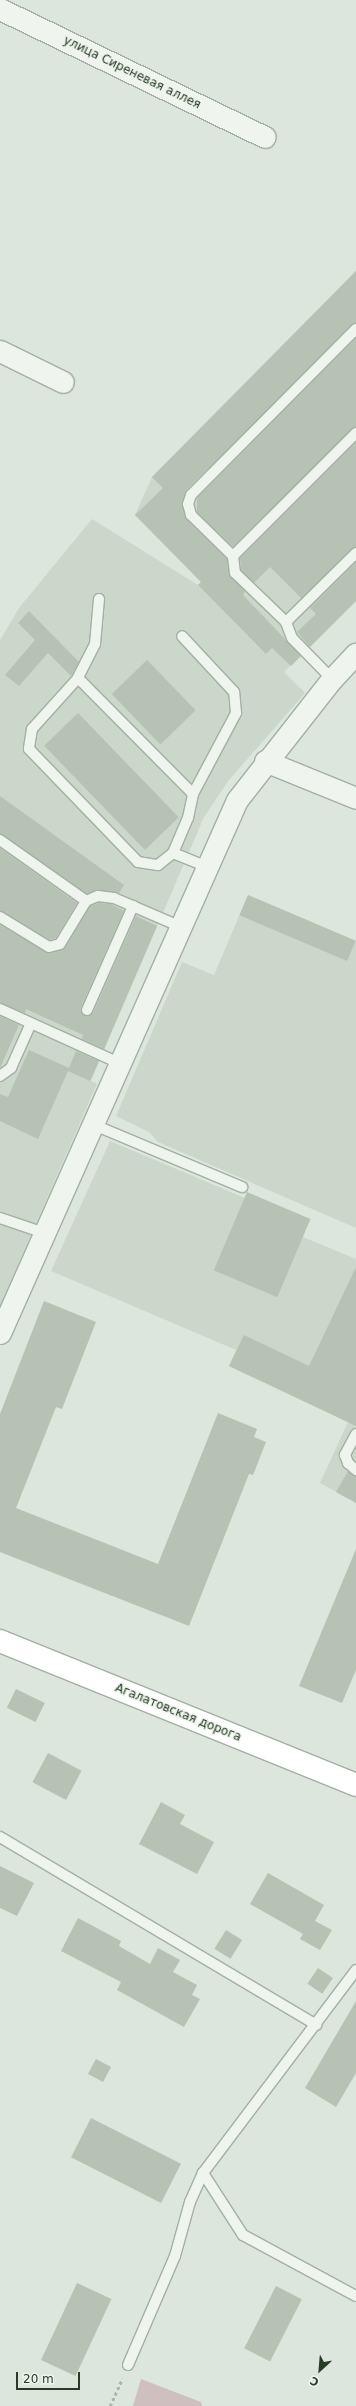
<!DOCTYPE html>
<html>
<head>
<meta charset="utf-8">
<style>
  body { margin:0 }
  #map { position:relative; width:356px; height:2406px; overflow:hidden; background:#dde6dd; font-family:"DejaVu Sans",sans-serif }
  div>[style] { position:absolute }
  .built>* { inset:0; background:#ccd7cb }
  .green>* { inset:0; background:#cfbfbe }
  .building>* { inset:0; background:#b5c2b4; transform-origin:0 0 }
  .path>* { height:2.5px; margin-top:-1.25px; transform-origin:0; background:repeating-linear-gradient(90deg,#abb5ab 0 3px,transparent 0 6px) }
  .roads { filter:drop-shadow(1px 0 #a3afa3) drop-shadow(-1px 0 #a3afa3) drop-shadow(0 1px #a3afa3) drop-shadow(0 -1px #a3afa3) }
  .service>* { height:10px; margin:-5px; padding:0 5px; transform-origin:5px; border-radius:5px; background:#eff4ef }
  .minor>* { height:21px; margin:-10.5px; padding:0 10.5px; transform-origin:10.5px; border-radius:10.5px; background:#eff4ef }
  .secondary>* { height:22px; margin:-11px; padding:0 11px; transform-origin:11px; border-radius:11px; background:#fff }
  span { translate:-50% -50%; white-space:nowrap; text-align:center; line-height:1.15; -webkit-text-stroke:3px #edf4ec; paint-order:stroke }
  .street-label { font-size:12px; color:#283b27 }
  .north { position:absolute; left:300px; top:2350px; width:40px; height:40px; -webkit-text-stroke:3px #edf4ec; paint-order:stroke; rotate:206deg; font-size:11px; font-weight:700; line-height:16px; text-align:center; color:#283b27 }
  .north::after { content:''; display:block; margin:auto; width:14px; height:18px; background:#283b27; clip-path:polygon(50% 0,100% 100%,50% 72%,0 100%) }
  .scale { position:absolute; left:16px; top:2372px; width:64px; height:18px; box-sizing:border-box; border:2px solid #283b27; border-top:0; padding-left:5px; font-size:12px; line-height:14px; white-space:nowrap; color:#283b27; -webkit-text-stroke:3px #edf4ec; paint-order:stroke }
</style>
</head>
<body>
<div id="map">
  <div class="built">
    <i style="clip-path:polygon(356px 271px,356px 601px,284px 672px,305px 693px,229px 780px,204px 817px,91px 1081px,97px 1084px,0 1306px,0 640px,19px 608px,92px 519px,198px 585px,201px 582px,135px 515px,152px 477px)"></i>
    <i style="clip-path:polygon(248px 895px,356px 941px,356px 1228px,158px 1142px,149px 1132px,116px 1116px,182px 962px,214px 975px)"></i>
    <i style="clip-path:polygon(110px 1141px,245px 1198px,303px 1237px,356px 1259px,356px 1503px,320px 1483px,348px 1422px,229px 1366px,236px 1350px,51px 1271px)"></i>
  </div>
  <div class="green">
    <i style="clip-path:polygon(141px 2379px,201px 2402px,202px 2406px,133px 2406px)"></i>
  </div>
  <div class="building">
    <i style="clip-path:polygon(356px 271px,356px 323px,186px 490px,182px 502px,186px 519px,227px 559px,229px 574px,245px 592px,243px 595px,301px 656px,291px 666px,272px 648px,266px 654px,198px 585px,201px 582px,135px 515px,163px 488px,152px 477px)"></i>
    <i style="clip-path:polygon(356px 338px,356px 427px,233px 547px,197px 512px,197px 498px)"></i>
    <i style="clip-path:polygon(356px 442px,356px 547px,301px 598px,270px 567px,254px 583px,241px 570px,240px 558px)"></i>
    <i style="clip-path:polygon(356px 562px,356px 601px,310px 647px,297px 632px,316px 614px,310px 608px)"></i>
    <i style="clip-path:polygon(29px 611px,79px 662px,71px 676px,48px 653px,19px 686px,5px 675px,35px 640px,18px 623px)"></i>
    <i style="left:147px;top:660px;width:70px;height:49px;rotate:46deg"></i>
    <i style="left:78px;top:713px;width:145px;height:47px;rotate:46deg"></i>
    <i style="clip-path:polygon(0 796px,124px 885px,119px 893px,98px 890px,87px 894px,0 834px)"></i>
    <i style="clip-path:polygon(0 848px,77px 903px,56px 938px,50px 940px,0 911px)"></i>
    <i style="left:248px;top:895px;width:117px;height:22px;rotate:23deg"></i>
    <i style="clip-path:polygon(99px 903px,111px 904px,124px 911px,81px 1007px,85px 1016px,93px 1013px,136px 916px,157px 926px,104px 1049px,82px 1039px,83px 1035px,26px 1009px,25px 1013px,0 1003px,0 925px,51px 953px,65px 948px,90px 906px)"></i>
    <i style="clip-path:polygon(0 1016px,19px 1025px,0 1068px)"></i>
    <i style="clip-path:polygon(29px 1050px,69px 1068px,76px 1051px,99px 1061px,90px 1081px,68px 1071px,38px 1139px,0 1121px,0 1094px,8px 1097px)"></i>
    <i style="left:247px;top:1192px;width:69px;height:85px;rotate:23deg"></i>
    <i style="clip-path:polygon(356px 1267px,356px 1426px,229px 1366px,244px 1335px,309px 1366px)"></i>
    <i style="clip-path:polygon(44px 1301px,96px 1322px,62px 1409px,56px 1407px,16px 1508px,158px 1564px,218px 1413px,257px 1429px,254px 1437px,266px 1442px,253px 1475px,249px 1474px,189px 1626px,0 1552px,0 1414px)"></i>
    <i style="clip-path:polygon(348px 1471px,356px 1476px,356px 1503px,336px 1492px)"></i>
    <i style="clip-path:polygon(356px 1549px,356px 1670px,342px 1703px,299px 1686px)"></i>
    <i style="left:16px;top:1689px;width:32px;height:21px;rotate:26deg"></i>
    <i style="left:48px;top:1753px;width:38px;height:33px;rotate:28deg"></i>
    <i style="clip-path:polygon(161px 1802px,185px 1815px,180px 1824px,214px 1842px,197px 1874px,139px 1844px)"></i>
    <i style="clip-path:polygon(0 1866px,34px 1883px,17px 1916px,0 1908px)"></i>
    <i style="clip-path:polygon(268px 1873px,324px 1905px,315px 1921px,332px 1930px,320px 1950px,300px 1939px,303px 1934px,250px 1904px)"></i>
    <i style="clip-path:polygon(78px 1918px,121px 1941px,119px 1946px,150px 1964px,158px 1948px,180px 1960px,173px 1972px,197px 1985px,192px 1995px,200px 1999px,184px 2027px,117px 1990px,121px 1982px,61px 1951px)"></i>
    <i style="left:226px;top:1930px;width:19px;height:22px;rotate:32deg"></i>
    <i style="left:318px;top:1968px;width:18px;height:19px;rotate:34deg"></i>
    <i style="clip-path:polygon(356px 2001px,356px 2073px,336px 2107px,305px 2088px)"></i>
    <i style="left:96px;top:2059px;width:17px;height:17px;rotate:28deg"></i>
    <i style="left:91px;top:2118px;width:101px;height:44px;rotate:27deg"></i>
    <i style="left:77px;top:2283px;width:38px;height:85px;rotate:25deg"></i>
    <i style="left:276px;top:2286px;width:29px;height:70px;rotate:27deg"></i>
  </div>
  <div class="path">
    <i style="left:110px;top:2406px;width:30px;rotate:-66deg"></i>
  </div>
  <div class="roads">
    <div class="service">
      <i style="left:233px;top:556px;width:174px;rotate:-45deg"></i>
      <i style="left:99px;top:599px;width:45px;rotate:95.1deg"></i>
      <i style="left:95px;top:644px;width:38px;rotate:117deg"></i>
      <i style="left:78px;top:678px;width:69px;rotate:132deg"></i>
      <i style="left:32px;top:729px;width:20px;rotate:99deg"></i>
      <i style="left:29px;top:749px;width:157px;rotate:46deg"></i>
      <i style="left:138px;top:862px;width:20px;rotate:9deg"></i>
      <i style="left:158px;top:865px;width:19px;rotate:-39deg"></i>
      <i style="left:173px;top:853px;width:38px;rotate:-67deg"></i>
      <i style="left:188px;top:818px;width:25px;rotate:-78deg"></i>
      <i style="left:193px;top:794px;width:92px;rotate:-62deg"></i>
      <i style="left:236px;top:713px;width:21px;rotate:-95deg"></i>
      <i style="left:234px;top:692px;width:76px;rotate:-132.9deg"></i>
      <i style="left:286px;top:622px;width:98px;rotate:-44.6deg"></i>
      <i style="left:78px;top:678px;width:163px;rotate:45.2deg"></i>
      <i style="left:332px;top:679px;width:57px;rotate:-134.3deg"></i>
      <i style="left:292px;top:638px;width:17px;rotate:-111deg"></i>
      <i style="left:286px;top:622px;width:71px;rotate:-136.1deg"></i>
      <i style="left:235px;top:573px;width:17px;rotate:-97deg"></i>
      <i style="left:233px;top:556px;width:59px;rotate:-135.7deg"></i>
      <i style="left:191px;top:515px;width:11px;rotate:-105deg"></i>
      <i style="left:188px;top:504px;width:9px;rotate:-72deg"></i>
      <i style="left:191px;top:495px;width:234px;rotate:-45.2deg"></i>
      <i style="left:0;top:840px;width:105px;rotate:35.3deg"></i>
      <i style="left:173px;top:853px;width:35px;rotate:22deg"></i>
      <i style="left:0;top:917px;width:57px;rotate:31.5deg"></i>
      <i style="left:49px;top:947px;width:11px;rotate:-15deg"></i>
      <i style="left:60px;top:944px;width:50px;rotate:-58.8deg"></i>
      <i style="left:86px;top:901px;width:13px;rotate:-23deg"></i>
      <i style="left:98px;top:896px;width:16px;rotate:7deg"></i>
      <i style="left:114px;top:898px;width:71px;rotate:23.3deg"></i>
      <i style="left:0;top:1009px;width:131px;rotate:24.4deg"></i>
      <i style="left:87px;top:1010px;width:114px;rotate:-66.1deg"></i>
      <i style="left:0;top:1076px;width:14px;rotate:-36deg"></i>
      <i style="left:11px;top:1068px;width:49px;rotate:-66deg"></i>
      <i style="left:92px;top:1124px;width:163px;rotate:22.8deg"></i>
      <i style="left:0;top:1218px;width:46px;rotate:18.8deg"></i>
      <i style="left:356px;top:1434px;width:24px;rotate:118deg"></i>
      <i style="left:345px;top:1455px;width:9px;rotate:69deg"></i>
      <i style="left:348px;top:1463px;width:11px;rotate:41deg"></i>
      <i style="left:0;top:1837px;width:368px;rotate:30.7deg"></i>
      <i style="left:203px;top:2173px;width:74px;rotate:57.2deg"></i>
      <i style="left:243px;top:2235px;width:128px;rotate:28.4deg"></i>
      <i style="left:128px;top:2365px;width:119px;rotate:-66.7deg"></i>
      <i style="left:175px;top:2256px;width:56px;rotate:-74.5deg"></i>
      <i style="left:190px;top:2202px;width:32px;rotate:-66deg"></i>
      <i style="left:203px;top:2173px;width:254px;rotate:-53deg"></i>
    </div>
    <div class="minor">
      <i style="left:0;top:9px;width:294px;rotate:25.8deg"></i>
      <i style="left:0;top:351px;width:70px;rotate:26.2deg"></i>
      <i style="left:265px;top:761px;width:98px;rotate:22.1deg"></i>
      <i style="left:0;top:1333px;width:583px;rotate:-66.03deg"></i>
      <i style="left:237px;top:800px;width:154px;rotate:-51.9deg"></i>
      <i style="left:332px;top:679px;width:35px;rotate:-47deg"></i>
    </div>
    <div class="secondary">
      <i style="left:0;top:1641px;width:384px;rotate:22deg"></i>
    </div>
  </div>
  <div class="street-label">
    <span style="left:132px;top:73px;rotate:26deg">улица Сиреневая аллея</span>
    <span style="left:178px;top:1713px;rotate:22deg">Агалатовская дорога</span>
  </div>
  <div class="north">С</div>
  <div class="scale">20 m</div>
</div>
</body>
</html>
